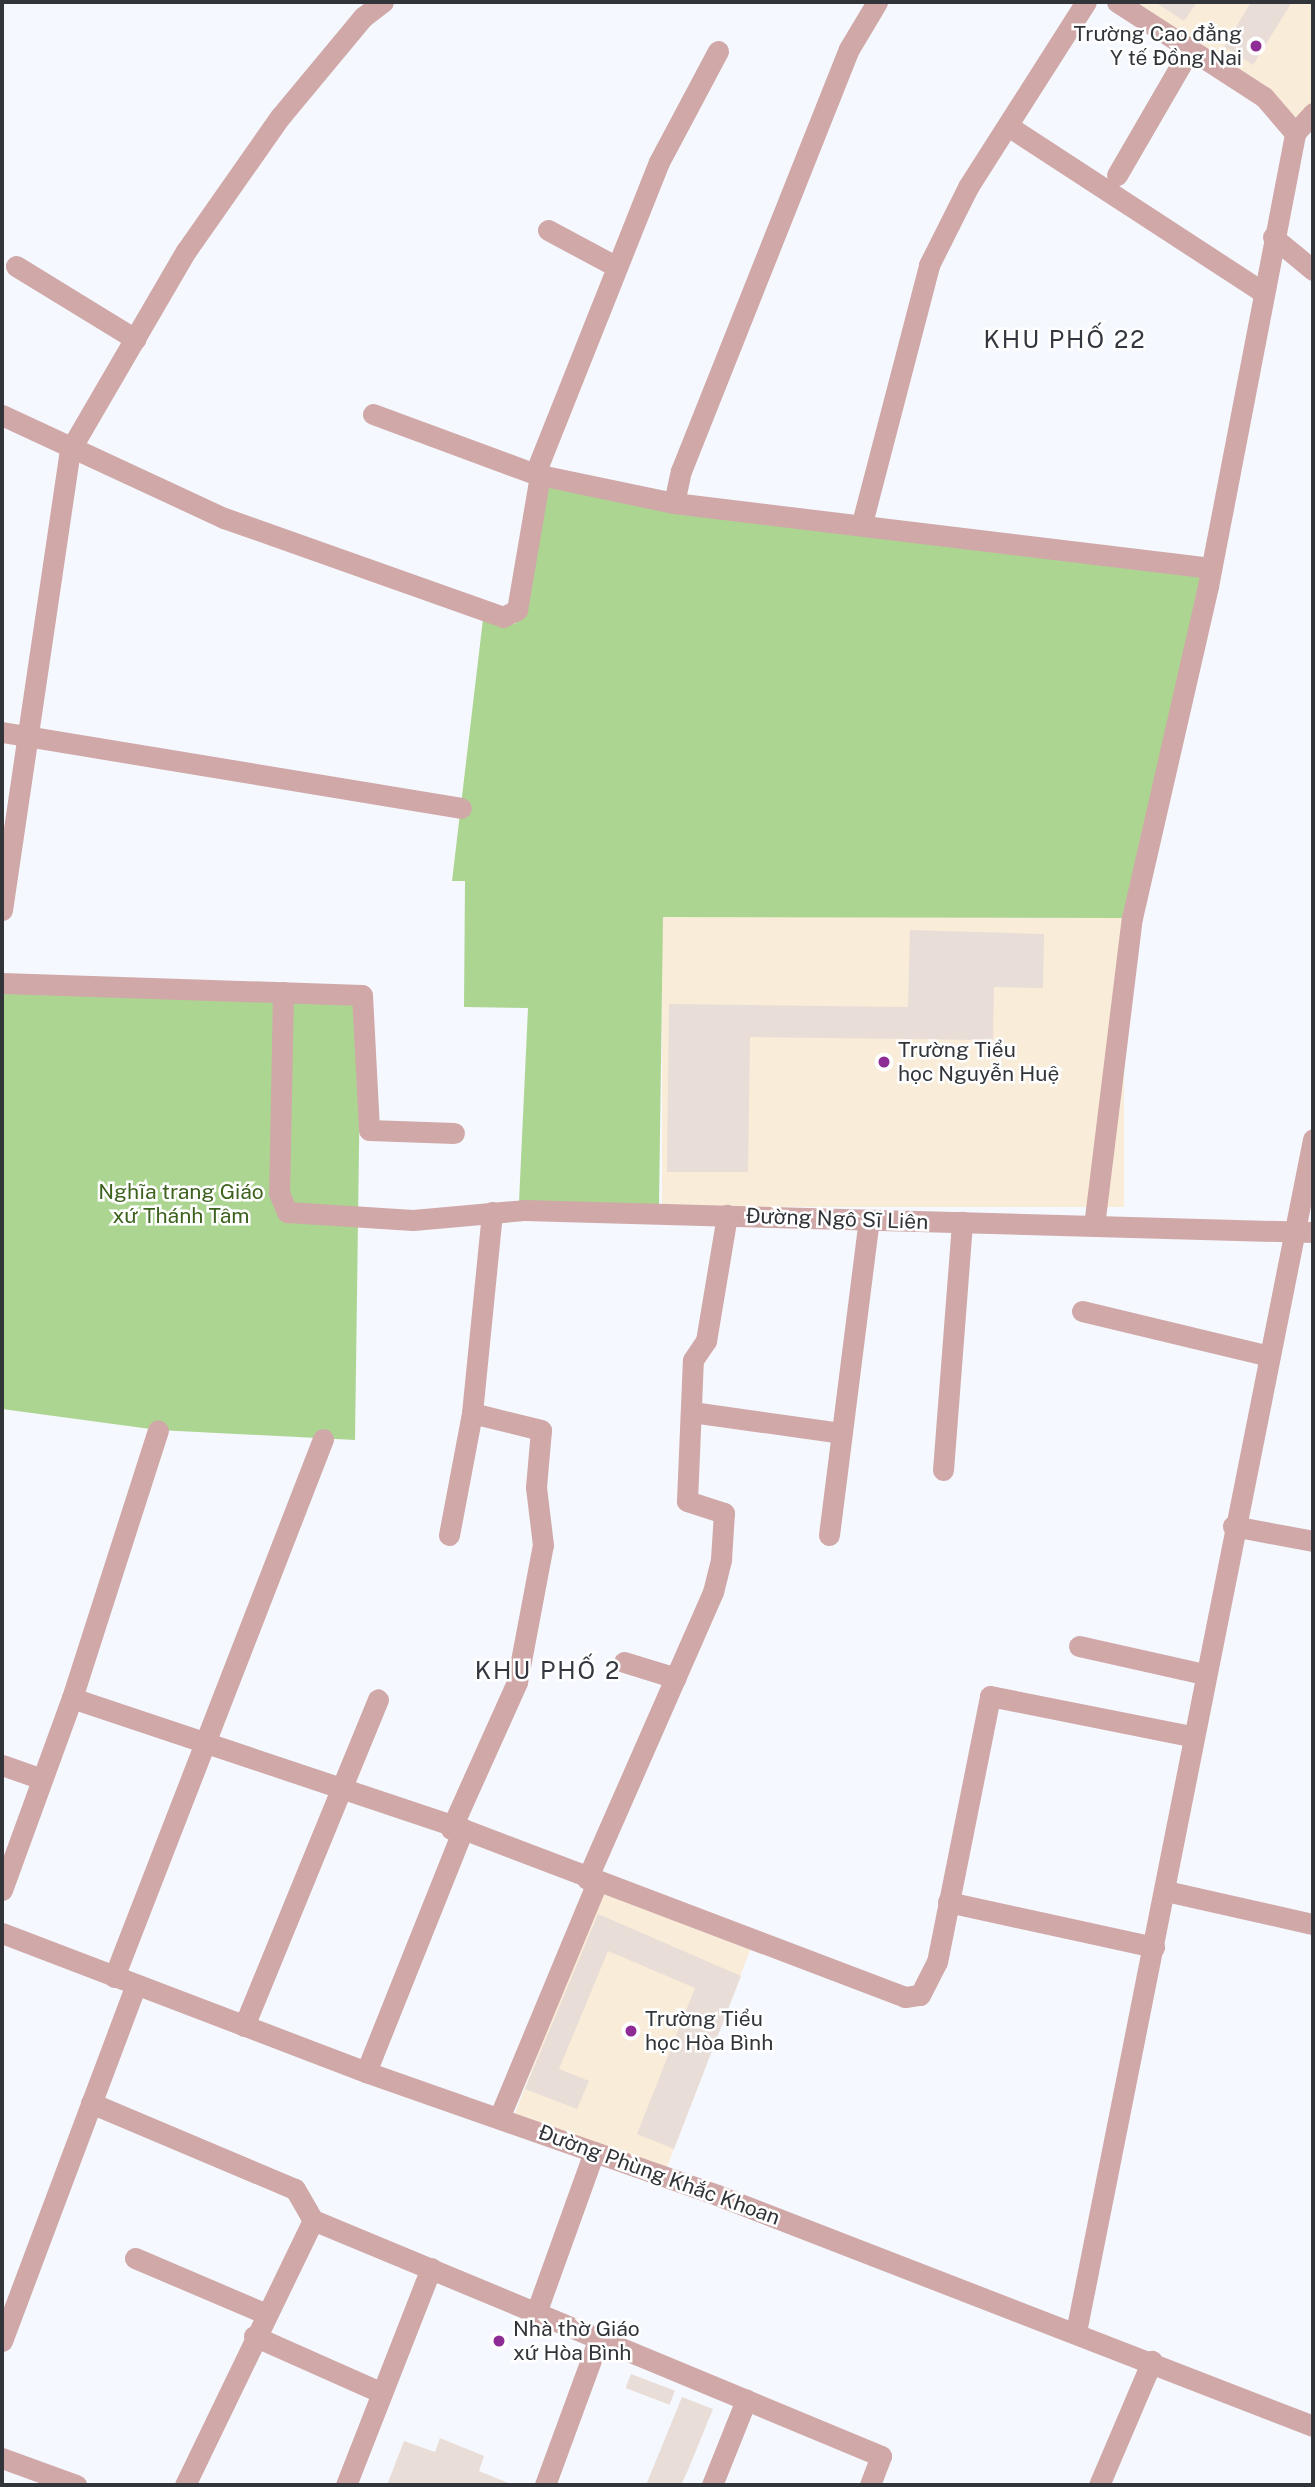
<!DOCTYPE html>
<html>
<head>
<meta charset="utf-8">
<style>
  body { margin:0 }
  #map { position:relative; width:1315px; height:2487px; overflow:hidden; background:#f5f8fe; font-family:"Public Sans",sans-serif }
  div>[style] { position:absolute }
  .education>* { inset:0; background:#f9ecd8; transform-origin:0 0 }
  .green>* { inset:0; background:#add592 }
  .building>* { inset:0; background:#e9ddd7; transform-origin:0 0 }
  .minor>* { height:21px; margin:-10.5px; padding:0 10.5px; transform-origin:10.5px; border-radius:10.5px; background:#d0a8a8 }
  .dots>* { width:19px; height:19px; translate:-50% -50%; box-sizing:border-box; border:4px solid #fff; border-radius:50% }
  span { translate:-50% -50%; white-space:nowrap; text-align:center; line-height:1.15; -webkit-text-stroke:5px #fff; paint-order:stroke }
  .poi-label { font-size:21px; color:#313438 }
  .right { translate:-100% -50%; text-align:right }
  .left { translate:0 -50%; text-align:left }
  .park-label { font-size:21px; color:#3d621d }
  .street-label { font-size:21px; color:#313438 }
  .quarter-label { font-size:24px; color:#33373f; letter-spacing:2px }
  .frame { position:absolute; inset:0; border:4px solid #313438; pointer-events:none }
</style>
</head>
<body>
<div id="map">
  <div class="education">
    <i style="clip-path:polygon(1130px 2px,1313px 2px,1313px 102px,1297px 120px,1269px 91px)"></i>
    <i style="left:662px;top:917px;width:462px;height:290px"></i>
    <i style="left:600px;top:1892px;width:161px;height:240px;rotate:21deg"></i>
  </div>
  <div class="green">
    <i style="clip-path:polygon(547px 481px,1204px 572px,1124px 918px,663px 917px,659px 1207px,519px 1202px,528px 1008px,464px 1007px,465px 881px,452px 881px,483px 619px,515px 624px,523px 613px)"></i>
    <i style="clip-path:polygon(2px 988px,361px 1003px,355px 1440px,158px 1430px,2px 1409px)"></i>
  </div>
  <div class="building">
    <i style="clip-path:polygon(1155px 2px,1197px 2px,1184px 21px)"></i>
    <i style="clip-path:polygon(1251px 2px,1292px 2px,1253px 65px,1224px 47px)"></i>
    <i style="clip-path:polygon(910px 930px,1044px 934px,1043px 988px,994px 987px,993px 1040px,750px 1037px,748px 1172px,667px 1172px,669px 1004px,908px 1007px)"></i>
    <i style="clip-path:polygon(598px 1914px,741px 1976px,674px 2149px,637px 2134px,695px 1988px,608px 1951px,559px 2069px,589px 2081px,577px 2109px,525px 2089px)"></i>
    <i style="left:631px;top:2374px;width:47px;height:15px;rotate:21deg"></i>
    <i style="clip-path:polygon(682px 2397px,713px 2409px,688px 2470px,681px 2485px,646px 2485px)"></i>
    <i style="clip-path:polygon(440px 2438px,484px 2456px,479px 2471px,513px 2485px,387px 2485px,404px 2441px,435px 2452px)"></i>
  </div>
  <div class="minor">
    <i style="left:1117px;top:2px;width:175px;rotate:32.9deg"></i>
    <i style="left:1264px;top:97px;width:48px;rotate:49.3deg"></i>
    <i style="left:718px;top:51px;width:126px;rotate:118deg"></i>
    <i style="left:659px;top:162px;width:336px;rotate:111.7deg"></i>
    <i style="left:535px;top:474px;width:142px;rotate:11.8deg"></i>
    <i style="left:674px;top:503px;width:33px;rotate:-78deg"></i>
    <i style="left:681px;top:471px;width:454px;rotate:-68.3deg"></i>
    <i style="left:849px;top:49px;width:55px;rotate:-59.2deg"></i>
    <i style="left:1008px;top:126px;width:304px;rotate:33.1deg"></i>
    <i style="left:1117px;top:175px;width:146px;rotate:-59.9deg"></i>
    <i style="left:548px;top:230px;width:78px;rotate:28.2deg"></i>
    <i style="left:1273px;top:237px;width:52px;rotate:39.5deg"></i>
    <i style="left:16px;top:266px;width:140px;rotate:31.5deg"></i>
    <i style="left:373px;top:414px;width:173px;rotate:20.3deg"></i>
    <i style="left:2px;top:415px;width:245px;rotate:24.9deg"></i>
    <i style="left:224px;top:518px;width:296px;rotate:19.5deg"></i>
    <i style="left:503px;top:617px;width:16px;rotate:-27deg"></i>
    <i style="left:517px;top:610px;width:137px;rotate:-80.3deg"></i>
    <i style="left:674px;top:503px;width:541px;rotate:6.9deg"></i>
    <i style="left:862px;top:523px;width:267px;rotate:-75.4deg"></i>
    <i style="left:929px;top:265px;width:87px;rotate:-63.4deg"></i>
    <i style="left:968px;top:187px;width:219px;rotate:-57.5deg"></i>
    <i style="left:2px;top:732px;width:465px;rotate:9.4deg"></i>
    <i style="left:2px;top:910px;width:465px;rotate:-81.6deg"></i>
    <i style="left:70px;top:450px;width:230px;rotate:-59.8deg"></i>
    <i style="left:186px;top:251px;width:164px;rotate:-55deg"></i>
    <i style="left:280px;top:117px;width:130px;rotate:-50.3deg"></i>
    <i style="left:363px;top:17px;width:25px;rotate:-37deg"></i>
    <i style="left:2px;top:983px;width:360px;rotate:1.9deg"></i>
    <i style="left:362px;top:995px;width:135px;rotate:87deg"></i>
    <i style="left:369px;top:1130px;width:85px;rotate:2deg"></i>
    <i style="left:283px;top:992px;width:201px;rotate:91.1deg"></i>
    <i style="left:279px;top:1193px;width:21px;rotate:67deg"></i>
    <i style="left:287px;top:1212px;width:126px;rotate:3.6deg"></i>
    <i style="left:413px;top:1220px;width:111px;rotate:-5.1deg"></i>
    <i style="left:524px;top:1210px;width:789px;rotate:1.6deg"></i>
    <i style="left:1094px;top:1226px;width:310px;rotate:-83deg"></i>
    <i style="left:1132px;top:918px;width:341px;rotate:-77.1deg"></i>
    <i style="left:1208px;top:586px;width:461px;rotate:-79.1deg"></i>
    <i style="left:1295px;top:133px;width:27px;rotate:-48deg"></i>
    <i style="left:1082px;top:1311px;width:193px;rotate:13.5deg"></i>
    <i style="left:692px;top:1412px;width:150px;rotate:8deg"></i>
    <i style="left:943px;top:1470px;width:249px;rotate:-85.6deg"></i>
    <i style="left:1233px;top:1526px;width:81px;rotate:10.6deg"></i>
    <i style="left:449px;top:1535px;width:124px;rotate:-79.3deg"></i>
    <i style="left:472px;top:1413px;width:202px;rotate:-84.3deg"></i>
    <i style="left:829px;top:1535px;width:318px;rotate:-82.8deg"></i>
    <i style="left:1079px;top:1646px;width:128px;rotate:12.6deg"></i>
    <i style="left:624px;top:1662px;width:54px;rotate:17.1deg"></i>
    <i style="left:72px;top:1698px;width:412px;rotate:18.5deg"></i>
    <i style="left:463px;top:1829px;width:473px;rotate:20.8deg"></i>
    <i style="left:905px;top:1997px;width:15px;rotate:-8deg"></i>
    <i style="left:920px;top:1995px;width:37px;rotate:-63deg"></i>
    <i style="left:937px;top:1962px;width:271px;rotate:-78.7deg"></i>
    <i style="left:990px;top:1696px;width:205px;rotate:11.3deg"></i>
    <i style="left:2px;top:1765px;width:42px;rotate:19.3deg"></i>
    <i style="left:451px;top:1829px;width:161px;rotate:-65.8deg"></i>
    <i style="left:517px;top:1682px;width:139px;rotate:-79.3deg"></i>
    <i style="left:543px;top:1545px;width:58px;rotate:-96.9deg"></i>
    <i style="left:536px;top:1487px;width:57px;rotate:-85deg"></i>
    <i style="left:541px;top:1430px;width:71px;rotate:-166.2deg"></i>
    <i style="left:587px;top:1879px;width:313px;rotate:-66.3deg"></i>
    <i style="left:713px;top:1592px;width:34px;rotate:-76deg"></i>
    <i style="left:721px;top:1559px;width:46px;rotate:-86.3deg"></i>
    <i style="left:724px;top:1513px;width:39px;rotate:-162deg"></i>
    <i style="left:687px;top:1501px;width:141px;rotate:-87.6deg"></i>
    <i style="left:693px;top:1360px;width:23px;rotate:-56deg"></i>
    <i style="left:706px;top:1341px;width:128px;rotate:-80.5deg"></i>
    <i style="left:2px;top:1890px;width:204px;rotate:-70deg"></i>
    <i style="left:72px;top:1698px;width:281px;rotate:-72.2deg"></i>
    <i style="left:1166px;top:1891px;width:151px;rotate:12.7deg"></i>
    <i style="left:948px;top:1902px;width:211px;rotate:12.3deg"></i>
    <i style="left:2px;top:1933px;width:390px;rotate:20.9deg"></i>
    <i style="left:366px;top:2072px;width:372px;rotate:19.3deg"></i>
    <i style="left:717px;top:2195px;width:639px;rotate:21.19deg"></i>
    <i style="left:114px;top:1977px;width:577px;rotate:-68.77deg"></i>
    <i style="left:244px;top:2026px;width:353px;rotate:-67.7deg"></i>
    <i style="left:366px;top:2072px;width:262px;rotate:-68.2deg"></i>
    <i style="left:91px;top:2103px;width:221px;rotate:22.9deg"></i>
    <i style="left:295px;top:2189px;width:36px;rotate:60deg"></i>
    <i style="left:313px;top:2220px;width:615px;rotate:22.56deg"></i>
    <i style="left:881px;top:2456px;width:31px;rotate:111deg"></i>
    <i style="left:499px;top:2118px;width:256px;rotate:-67.4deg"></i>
    <i style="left:135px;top:2258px;width:140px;rotate:23.1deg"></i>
    <i style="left:536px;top:2313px;width:171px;rotate:-70.2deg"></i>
    <i style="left:1076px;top:2332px;width:1216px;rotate:-78.76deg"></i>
    <i style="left:254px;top:2336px;width:140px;rotate:24deg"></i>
    <i style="left:2px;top:2341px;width:380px;rotate:-69.4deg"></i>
    <i style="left:2px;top:2458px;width:79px;rotate:20deg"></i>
    <i style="left:185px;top:2485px;width:294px;rotate:-64.2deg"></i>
    <i style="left:346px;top:2485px;width:233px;rotate:-68.6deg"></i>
    <i style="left:545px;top:2485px;width:157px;rotate:-69.8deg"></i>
    <i style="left:712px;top:2485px;width:92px;rotate:-68.2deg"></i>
    <i style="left:1099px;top:2485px;width:135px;rotate:-66.9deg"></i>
  </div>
  <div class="dots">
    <i style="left:1256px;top:46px;background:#8d2c95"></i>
    <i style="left:884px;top:1062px;background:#8d2c95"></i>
    <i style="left:631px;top:2031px;background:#8d2c95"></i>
    <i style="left:499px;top:2341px;background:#8d2c95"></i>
  </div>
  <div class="poi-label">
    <span class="right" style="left:1242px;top:46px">Trường Cao đẳng<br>Y tế Đồng Nai</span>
    <span class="left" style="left:898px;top:1062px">Trường Tiểu<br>học Nguyễn Huệ</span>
    <span class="left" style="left:645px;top:2031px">Trường Tiểu<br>học Hòa Bình</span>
    <span class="left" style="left:513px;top:2341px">Nhà thờ Giáo<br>xứ Hòa Bình</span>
  </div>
  <div class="park-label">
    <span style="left:181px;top:1204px">Nghĩa trang Giáo<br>xứ Thánh Tâm</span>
  </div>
  <div class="street-label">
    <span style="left:837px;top:1219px;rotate:2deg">Đường Ngô Sĩ Liên</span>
    <span style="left:659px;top:2175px;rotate:20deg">Đường Phùng Khắc Khoan</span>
  </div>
  <div class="quarter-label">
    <span style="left:1065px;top:340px">KHU PHỐ 22</span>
    <span style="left:548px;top:1671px">KHU PHỐ 2</span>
  </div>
  <div class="frame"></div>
</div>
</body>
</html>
